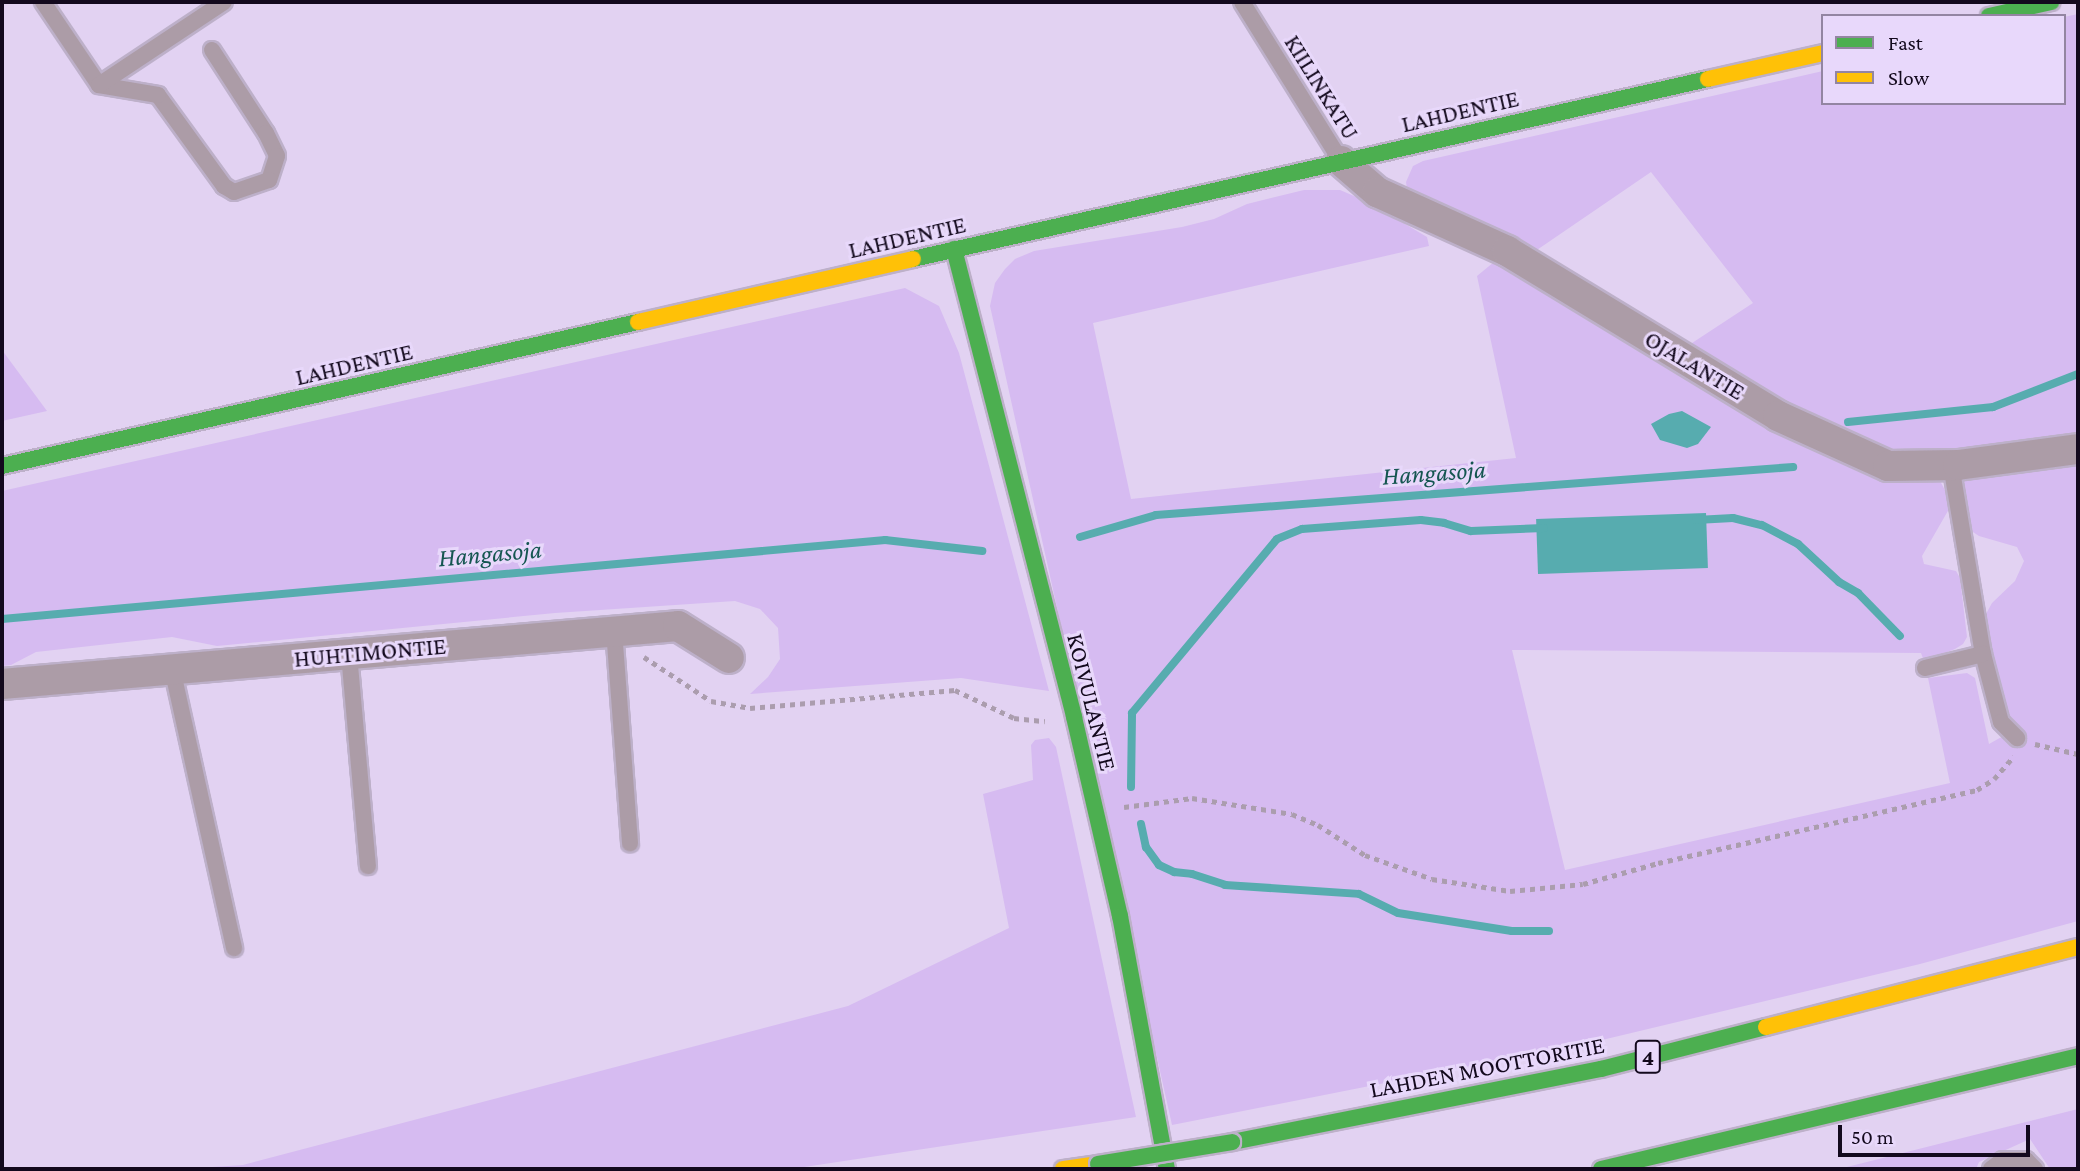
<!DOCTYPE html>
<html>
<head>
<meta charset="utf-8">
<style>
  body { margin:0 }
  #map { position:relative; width:2080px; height:1171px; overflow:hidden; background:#e2d2f2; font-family:"Crimson Pro",serif }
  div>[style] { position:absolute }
  .green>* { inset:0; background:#d6bbf1 }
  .water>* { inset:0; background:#57acaf; transform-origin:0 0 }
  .stream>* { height:8px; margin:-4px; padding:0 4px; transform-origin:4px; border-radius:4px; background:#57acaf }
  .path>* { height:4.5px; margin-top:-2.25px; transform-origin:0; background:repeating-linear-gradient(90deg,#ab9dae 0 5px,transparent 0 10px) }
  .roads { filter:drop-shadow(2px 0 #bdb0c9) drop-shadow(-2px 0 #bdb0c9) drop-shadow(0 2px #bdb0c9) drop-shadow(0 -2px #bdb0c9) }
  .lane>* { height:16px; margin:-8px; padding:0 8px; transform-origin:8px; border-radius:8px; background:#ac9ca7 }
  .street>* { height:30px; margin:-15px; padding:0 15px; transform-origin:15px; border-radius:15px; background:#ac9ca7 }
  .fast>* { height:16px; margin:-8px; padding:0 8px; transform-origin:8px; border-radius:8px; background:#4caf50 }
  .slow>* { height:16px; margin:-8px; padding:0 8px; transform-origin:8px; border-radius:8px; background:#ffc107 }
  .bridges { filter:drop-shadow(2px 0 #bdb0c9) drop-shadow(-2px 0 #bdb0c9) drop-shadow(0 2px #bdb0c9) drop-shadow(0 -2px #bdb0c9) }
  .fast-bridge>* { height:16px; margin:-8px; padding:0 8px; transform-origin:8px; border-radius:8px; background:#4caf50 }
  span { translate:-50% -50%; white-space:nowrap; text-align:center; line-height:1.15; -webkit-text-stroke:6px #e8d8fb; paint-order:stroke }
  .shield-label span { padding:2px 5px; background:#e8d8fb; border:2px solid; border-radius:5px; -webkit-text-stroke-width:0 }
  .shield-label { font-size:23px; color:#13091d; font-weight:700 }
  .street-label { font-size:24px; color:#13091d }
  .water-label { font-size:26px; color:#155651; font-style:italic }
  .frame { position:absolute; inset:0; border:4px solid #13091d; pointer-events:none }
  .legend { position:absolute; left:1821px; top:14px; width:245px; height:91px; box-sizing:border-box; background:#e8d8fb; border:2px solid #9385a2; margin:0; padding:9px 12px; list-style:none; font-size:21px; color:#13091d }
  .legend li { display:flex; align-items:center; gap:14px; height:35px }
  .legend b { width:35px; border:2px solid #9385a2 }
  .scale { position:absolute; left:1838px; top:1125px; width:192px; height:32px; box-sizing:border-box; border:4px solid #13091d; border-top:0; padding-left:9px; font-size:21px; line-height:24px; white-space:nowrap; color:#13091d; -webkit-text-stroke:5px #e8d8fb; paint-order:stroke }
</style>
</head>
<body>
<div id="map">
  <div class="green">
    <i style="clip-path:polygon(2078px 14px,2078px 438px,1891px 457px,1791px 414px,1689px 345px,1753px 303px,1651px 172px,1531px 254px,1408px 196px,1406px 182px,1413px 166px,1423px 161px,1823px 71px,1823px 103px,2064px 103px,2064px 17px)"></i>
    <i style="clip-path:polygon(1304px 190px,1340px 190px,1368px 202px,1427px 237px,1429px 246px,1093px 323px,1131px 499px,1516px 458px,1477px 276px,1494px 262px,1632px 335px,1940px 481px,1946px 492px,1949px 509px,1922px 556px,1924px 564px,1956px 571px,1960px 578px,1967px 637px,1963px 644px,1955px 649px,1924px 661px,1921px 653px,1512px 650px,1565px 870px,1950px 783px,1928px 678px,1967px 673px,1975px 678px,1989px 744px,2014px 730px,2006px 720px,1981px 623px,1992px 603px,2015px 581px,2024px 561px,2017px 547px,1979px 536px,1970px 530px,1963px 485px,1966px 477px,2078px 458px,2078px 921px,1920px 964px,1602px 1040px,1172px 1125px,990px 306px,995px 283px,1005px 269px,1015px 259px,1034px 251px,1182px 227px,1214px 219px,1247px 204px)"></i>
    <i style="clip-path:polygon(905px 288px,939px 306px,959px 353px,1049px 691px,961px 678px,750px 694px,768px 677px,780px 659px,778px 628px,760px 609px,735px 601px,555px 613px,217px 646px,172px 637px,36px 652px,11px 665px,2px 666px,2px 491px)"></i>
    <i style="clip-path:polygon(2px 350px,47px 411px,2px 421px)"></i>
    <i style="clip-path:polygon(1049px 738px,1056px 747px,1136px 1117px,791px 1169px,182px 1169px,243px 1165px,848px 1006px,1009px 928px,983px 794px,1033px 780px,1031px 745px,1035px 740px)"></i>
    <i style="clip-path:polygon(2078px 1109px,2078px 1169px,2050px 1169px,2030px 1139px,1979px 1162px,1976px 1169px,1839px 1169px)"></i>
  </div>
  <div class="water">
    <i style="clip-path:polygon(1682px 411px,1711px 427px,1698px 444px,1687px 448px,1660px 440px,1651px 424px,1669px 414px)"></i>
    <i style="left:1706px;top:513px;width:55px;height:170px;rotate:88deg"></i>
  </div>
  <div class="stream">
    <i style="left:1848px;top:422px;width:146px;rotate:-5.9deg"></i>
    <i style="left:1993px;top:407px;width:91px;rotate:-21.2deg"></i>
    <i style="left:1696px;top:520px;width:37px;rotate:-3deg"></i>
    <i style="left:1733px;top:518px;width:30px;rotate:14deg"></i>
    <i style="left:1762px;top:525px;width:41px;rotate:27.8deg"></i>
    <i style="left:1798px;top:544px;width:56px;rotate:42.8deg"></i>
    <i style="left:1839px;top:582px;width:22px;rotate:30deg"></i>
    <i style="left:1858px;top:593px;width:60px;rotate:45.7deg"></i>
    <i style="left:1080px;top:537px;width:79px;rotate:-16.1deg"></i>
    <i style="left:1156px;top:515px;width:639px;rotate:-4.31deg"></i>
    <i style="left:2px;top:619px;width:887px;rotate:-5.11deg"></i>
    <i style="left:885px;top:540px;width:98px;rotate:6.5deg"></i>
    <i style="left:1131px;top:787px;width:74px;rotate:-89.2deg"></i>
    <i style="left:1132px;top:713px;width:226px;rotate:-50.2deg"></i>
    <i style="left:1277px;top:539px;width:27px;rotate:-22deg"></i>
    <i style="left:1302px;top:529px;width:119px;rotate:-4.3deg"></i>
    <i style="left:1421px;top:520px;width:23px;rotate:7deg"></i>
    <i style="left:1444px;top:523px;width:28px;rotate:17deg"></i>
    <i style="left:1471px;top:531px;width:73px;rotate:-2.4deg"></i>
    <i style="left:1141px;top:824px;width:24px;rotate:78deg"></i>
    <i style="left:1146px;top:847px;width:22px;rotate:54deg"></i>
    <i style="left:1159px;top:865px;width:17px;rotate:25deg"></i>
    <i style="left:1174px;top:872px;width:18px;rotate:6deg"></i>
    <i style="left:1192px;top:874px;width:35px;rotate:18deg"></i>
    <i style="left:1225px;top:885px;width:134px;rotate:3.8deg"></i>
    <i style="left:1359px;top:894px;width:43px;rotate:26deg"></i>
    <i style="left:1398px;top:913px;width:115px;rotate:9deg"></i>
    <i style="left:1512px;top:931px;width:37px"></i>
  </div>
  <div class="path">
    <i style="left:644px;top:657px;width:80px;rotate:33.3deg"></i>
    <i style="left:711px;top:701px;width:40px;rotate:10deg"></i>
    <i style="left:750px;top:708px;width:206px;rotate:-5deg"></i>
    <i style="left:955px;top:690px;width:65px;rotate:25.4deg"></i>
    <i style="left:1014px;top:718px;width:31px;rotate:6deg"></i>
    <i style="left:2035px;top:744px;width:44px;rotate:13.1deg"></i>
    <i style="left:1124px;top:807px;width:69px;rotate:-7.5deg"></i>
    <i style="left:1192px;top:798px;width:101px;rotate:9.1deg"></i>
    <i style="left:1292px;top:814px;width:28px;rotate:23deg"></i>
    <i style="left:1318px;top:825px;width:56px;rotate:32.6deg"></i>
    <i style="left:1365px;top:855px;width:71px;rotate:19.7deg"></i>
    <i style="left:1432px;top:879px;width:79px;rotate:8.7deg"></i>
    <i style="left:1510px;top:891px;width:73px;rotate:-5.5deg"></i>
    <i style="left:1583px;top:884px;width:78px;rotate:-15.6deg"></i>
    <i style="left:1658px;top:863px;width:327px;rotate:-12.9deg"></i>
    <i style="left:1977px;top:790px;width:20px;rotate:-33deg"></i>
    <i style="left:1994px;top:779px;width:30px;rotate:-49deg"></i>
  </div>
  <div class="roads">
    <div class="lane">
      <i style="left:43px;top:2px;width:100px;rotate:56deg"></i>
      <i style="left:1242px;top:2px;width:187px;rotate:58.1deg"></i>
      <i style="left:212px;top:50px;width:99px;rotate:57deg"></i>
      <i style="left:266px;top:133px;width:25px;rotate:64deg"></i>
      <i style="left:277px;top:156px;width:25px;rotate:108deg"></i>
      <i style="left:269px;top:180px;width:37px;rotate:161deg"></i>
      <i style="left:234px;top:192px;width:12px;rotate:-149deg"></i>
      <i style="left:224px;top:186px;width:112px;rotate:-126deg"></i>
      <i style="left:158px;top:95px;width:60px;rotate:-170.4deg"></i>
      <i style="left:99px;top:85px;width:150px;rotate:-33.6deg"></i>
      <i style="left:1951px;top:465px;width:192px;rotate:80.4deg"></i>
      <i style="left:1983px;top:654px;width:70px;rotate:75.2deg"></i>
      <i style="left:2001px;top:722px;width:23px;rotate:45deg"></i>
      <i style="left:614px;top:630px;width:214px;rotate:85.7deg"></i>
      <i style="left:349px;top:654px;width:213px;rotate:84.9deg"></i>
      <i style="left:172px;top:668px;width:287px;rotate:77.5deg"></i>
      <i style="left:1925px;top:668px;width:60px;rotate:-13.6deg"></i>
      <i style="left:1991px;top:1169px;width:15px;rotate:-37deg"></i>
      <i style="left:2003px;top:1160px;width:23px"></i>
      <i style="left:2026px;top:1160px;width:13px;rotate:45deg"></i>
    </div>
    <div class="street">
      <i style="left:1341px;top:161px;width:48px;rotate:40.7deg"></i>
      <i style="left:1377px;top:192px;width:143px;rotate:24.4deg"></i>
      <i style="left:1507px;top:251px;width:317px;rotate:31.3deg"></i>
      <i style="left:1778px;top:416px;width:121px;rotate:24.4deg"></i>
      <i style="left:1888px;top:466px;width:70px;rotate:-0.8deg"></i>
      <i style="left:1958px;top:465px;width:121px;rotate:-7.6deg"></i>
      <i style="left:2px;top:684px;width:678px;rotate:-4.9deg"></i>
      <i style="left:678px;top:626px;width:60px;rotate:32.1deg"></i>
    </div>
    <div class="fast">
      <i style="left:1989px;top:16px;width:64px;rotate:-12.7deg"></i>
      <i style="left:954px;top:249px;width:483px;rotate:75.6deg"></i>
      <i style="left:1074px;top:717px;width:204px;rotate:77deg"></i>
      <i style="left:1120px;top:916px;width:257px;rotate:79.5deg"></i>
      <i style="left:913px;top:259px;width:815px;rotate:-12.76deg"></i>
      <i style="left:2px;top:466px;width:652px;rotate:-12.76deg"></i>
      <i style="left:1232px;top:1142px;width:376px;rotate:-11.2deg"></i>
      <i style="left:1601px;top:1069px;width:170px;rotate:-14.3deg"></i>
      <i style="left:1601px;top:1169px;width:490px;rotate:-13.3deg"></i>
    </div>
    <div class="slow">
      <i style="left:1708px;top:79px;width:118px;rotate:-12.7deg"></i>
      <i style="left:638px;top:322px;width:282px;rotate:-12.9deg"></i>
      <i style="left:1766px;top:1027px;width:322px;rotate:-14.4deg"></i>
      <i style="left:1063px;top:1169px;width:35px;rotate:-8deg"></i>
    </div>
  </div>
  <div class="bridges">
    <div class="fast-bridge">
      <i style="left:1098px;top:1164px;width:136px;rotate:-9.3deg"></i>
    </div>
  </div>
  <div class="shield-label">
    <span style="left:1648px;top:1057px">4</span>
  </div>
  <div class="street-label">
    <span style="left:1322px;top:87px;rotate:58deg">KIILINKATU</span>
    <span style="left:1460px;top:111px;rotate:-13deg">LAHDENTIE</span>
    <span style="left:907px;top:237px;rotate:-13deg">LAHDENTIE</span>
    <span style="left:354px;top:364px;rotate:-13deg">LAHDENTIE</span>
    <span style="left:1695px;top:365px;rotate:31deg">OJALANTIE</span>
    <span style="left:370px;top:652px;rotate:-5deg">HUHTIMONTIE</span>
    <span style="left:1092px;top:702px;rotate:76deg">KOIVULANTIE</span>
    <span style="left:1487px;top:1067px;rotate:-11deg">LAHDEN MOOTTORITIE</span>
  </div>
  <div class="water-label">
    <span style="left:1434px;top:473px;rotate:-4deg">Hangasoja</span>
    <span style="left:490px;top:554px;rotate:-5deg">Hangasoja</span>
  </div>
  <div class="frame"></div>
  <ul class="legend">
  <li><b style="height:9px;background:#4caf50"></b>Fast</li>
  <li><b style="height:9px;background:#ffc107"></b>Slow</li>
  </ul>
  <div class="scale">50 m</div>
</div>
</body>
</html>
